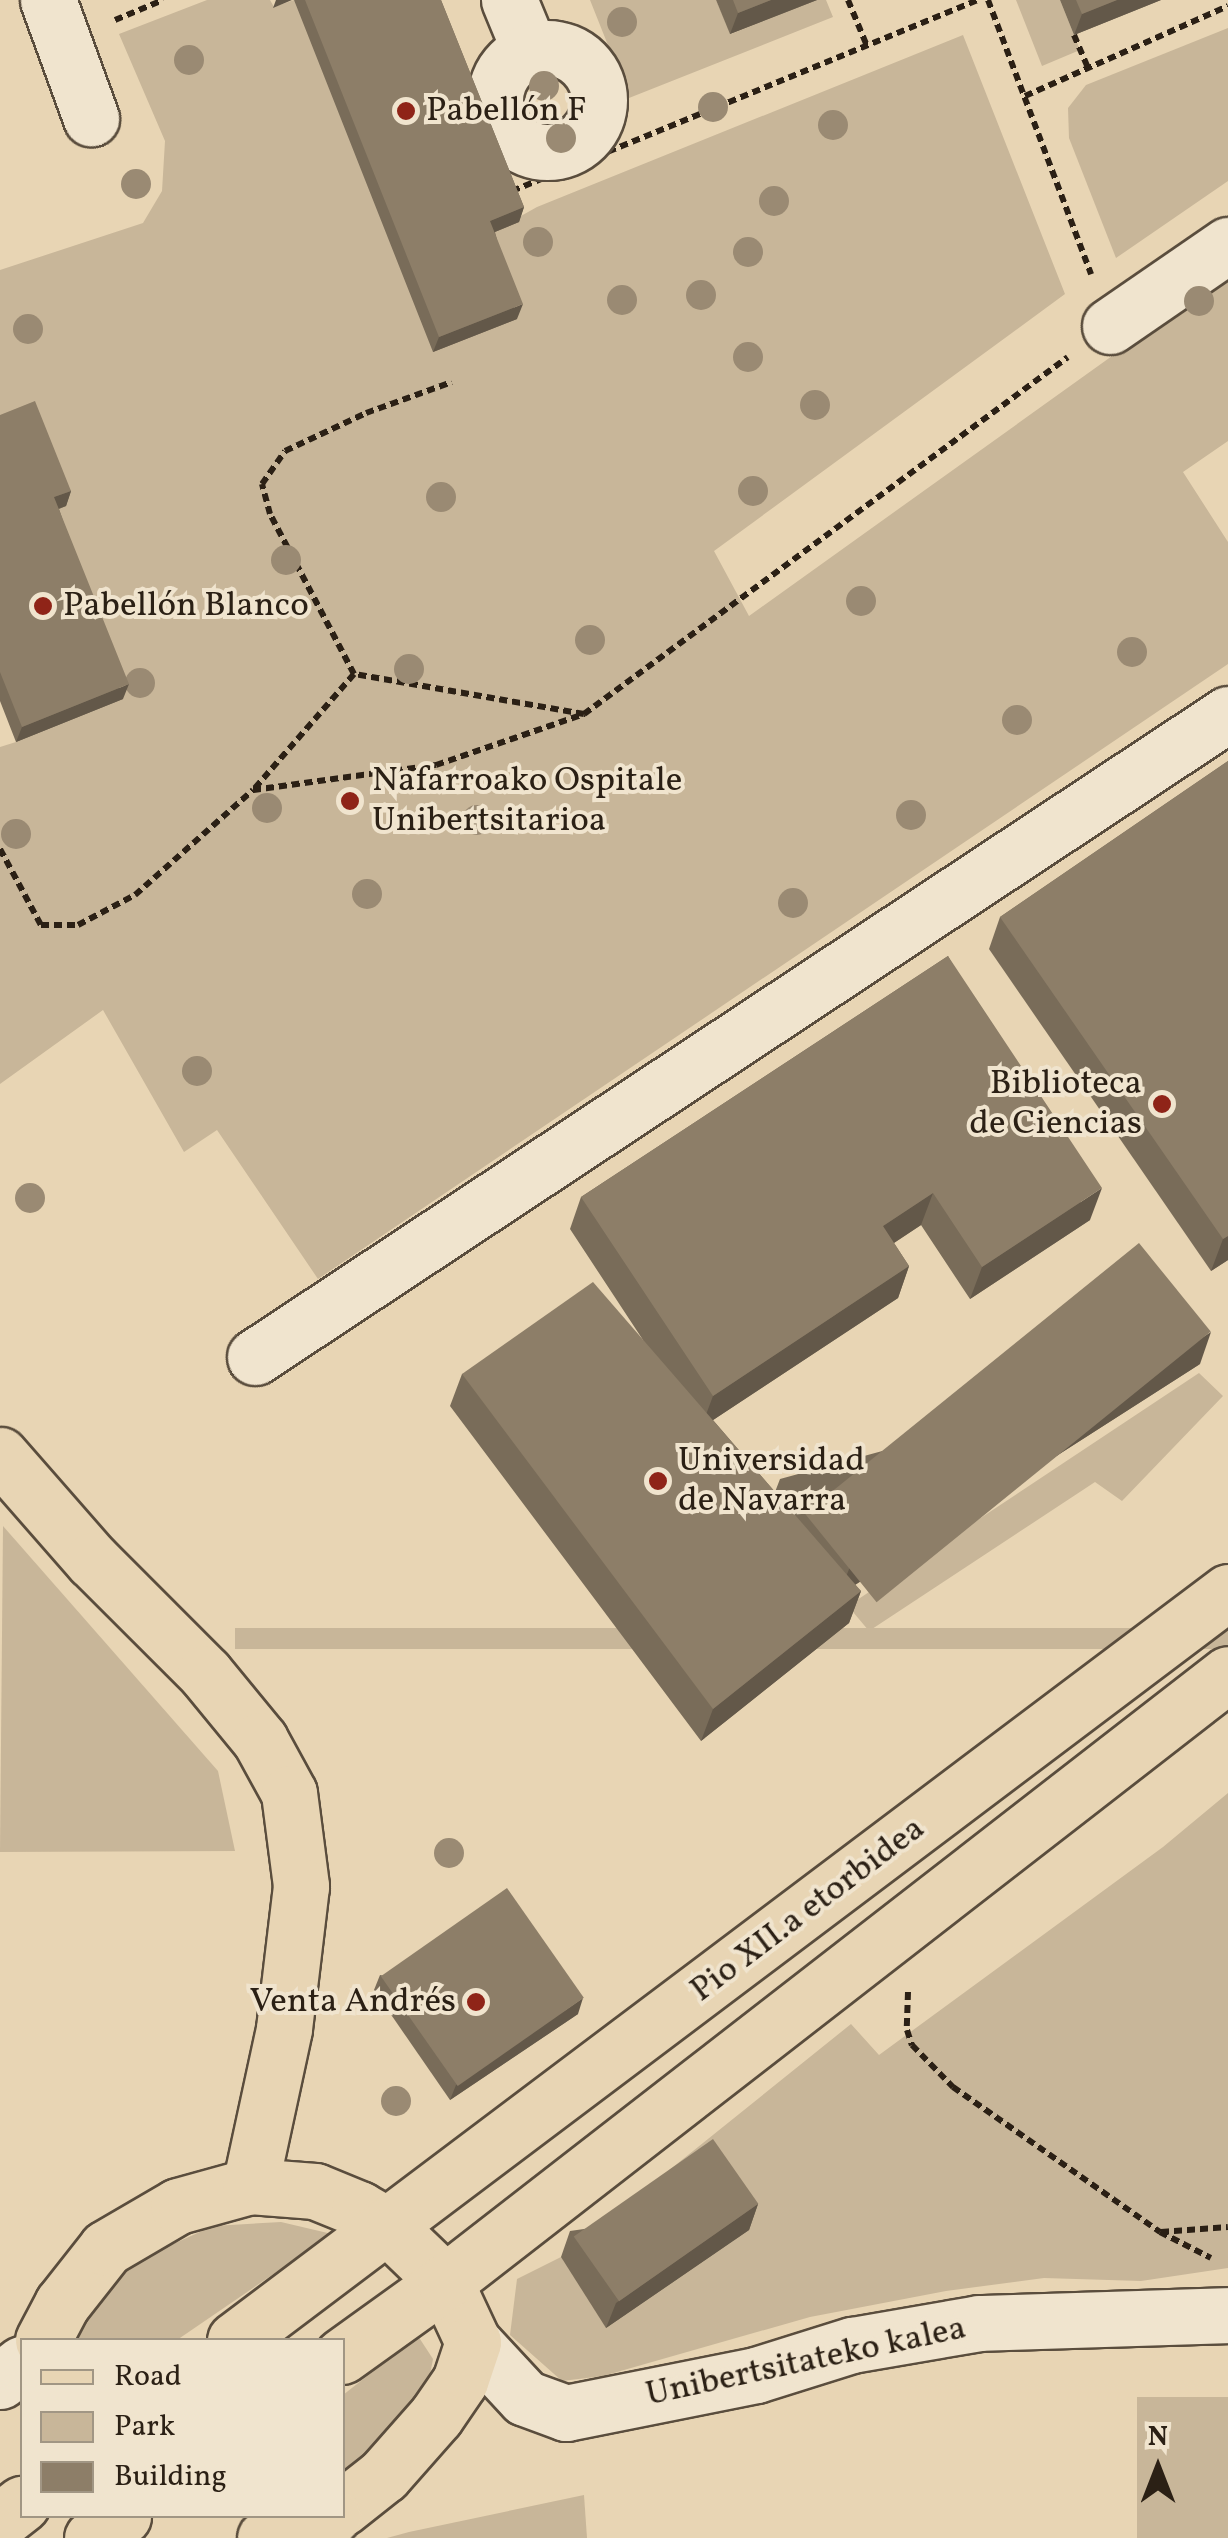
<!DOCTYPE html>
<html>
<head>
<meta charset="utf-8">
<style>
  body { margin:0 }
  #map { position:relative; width:1228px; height:2538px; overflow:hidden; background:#e8d5b4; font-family:Vollkorn,serif }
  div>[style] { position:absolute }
  .green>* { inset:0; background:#c8b699; transform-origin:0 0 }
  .path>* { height:6px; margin-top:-3px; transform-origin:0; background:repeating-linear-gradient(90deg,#2b2015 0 8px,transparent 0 13px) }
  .roads { filter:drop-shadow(2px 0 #5a4d3d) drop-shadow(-2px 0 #5a4d3d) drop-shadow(0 2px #5a4d3d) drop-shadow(0 -2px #5a4d3d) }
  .minor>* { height:55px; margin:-27.5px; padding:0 27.5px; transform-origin:27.5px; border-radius:27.5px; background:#f0e4ce }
  .minor>.ring { margin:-27.5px; padding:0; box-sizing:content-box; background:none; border:55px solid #f0e4ce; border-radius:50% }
  .major>* { height:55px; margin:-27.5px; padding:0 27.5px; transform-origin:27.5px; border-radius:27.5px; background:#e8d5b4 }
  .trees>* { width:30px; height:30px; margin:-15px; border-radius:50%; background:#9a8a73 }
  .wall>* { inset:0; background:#796c59 }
  .shaded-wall>* { inset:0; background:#635849 }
  .building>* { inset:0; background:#8d7e68; transform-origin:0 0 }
  .dots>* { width:28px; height:28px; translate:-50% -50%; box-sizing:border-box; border:5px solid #f0e4ce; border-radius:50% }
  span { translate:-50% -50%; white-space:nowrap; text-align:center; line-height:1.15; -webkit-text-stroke:8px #f0e4ce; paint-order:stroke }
  .poi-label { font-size:35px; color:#2b2015 }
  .left { translate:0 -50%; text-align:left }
  .right { translate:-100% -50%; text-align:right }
  .street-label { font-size:35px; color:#2b2015 }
  .legend { position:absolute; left:20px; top:2338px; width:325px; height:180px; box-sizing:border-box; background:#f0e4ce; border:2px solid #a19684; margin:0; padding:12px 18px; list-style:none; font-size:30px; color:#2b2015 }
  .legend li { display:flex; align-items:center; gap:20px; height:50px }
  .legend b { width:50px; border:2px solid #a19684 }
  .north { position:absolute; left:1108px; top:2418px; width:100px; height:100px; -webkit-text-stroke:8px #f0e4ce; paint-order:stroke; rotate:0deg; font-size:28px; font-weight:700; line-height:40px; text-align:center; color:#2b2015 }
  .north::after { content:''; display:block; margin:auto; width:35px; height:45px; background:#2b2015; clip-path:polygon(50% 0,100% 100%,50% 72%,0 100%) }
</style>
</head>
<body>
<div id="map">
  <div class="green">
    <i style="clip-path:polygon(207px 0,270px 0,274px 7px,294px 0,485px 236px,537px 207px,963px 35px,1065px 294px,714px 551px,749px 616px,1228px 273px,1228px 441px,1183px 472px,1228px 542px,1228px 664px,318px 1279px,217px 1130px,184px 1152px,103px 1010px,0 1084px,0 747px,16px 742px,49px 512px,65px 506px,0 428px,0 270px,143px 223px,162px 191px,165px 141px,119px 34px)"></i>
    <i style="clip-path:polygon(590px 0,716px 0,731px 34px,816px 0,826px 0,833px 17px,629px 98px)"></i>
    <i style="clip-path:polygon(1016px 0,1060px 0,1080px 50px,1042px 66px)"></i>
    <i style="clip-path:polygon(1228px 28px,1228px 181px,1116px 258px,1069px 138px,1068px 108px,1086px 85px)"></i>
    <i style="clip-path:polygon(1199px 1373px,1223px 1396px,1122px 1501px,1095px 1482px,869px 1631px,848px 1606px)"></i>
    <i style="clip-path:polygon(3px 1526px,218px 1771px,235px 1851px,0 1852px)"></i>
    <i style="left:1228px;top:1628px;width:21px;height:993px;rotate:90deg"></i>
    <i style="clip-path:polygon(1228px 1793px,1228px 2268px,1141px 2281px,1044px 2278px,946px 2291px,810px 2317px,603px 2376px,562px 2381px,510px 2335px,517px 2279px,561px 2257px,851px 2024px,879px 2055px,1163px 1847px)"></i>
    <i style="clip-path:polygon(281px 2222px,332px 2234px,177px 2340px,71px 2340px,85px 2310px,129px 2264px,213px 2226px)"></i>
    <i style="clip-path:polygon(418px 2336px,433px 2359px,428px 2385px,390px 2440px,343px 2475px,343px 2395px)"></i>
    <i style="left:1228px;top:2397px;width:141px;height:91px;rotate:90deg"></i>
    <i style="clip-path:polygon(584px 2495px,587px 2538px,387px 2538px,409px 2532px)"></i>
  </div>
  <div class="path">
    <i style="left:848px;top:0;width:50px;rotate:67.6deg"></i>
    <i style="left:988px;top:0;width:293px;rotate:69.4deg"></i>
    <i style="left:115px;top:20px;width:52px;rotate:-22.6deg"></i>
    <i style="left:1074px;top:35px;width:36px;rotate:67deg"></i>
    <i style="left:1025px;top:96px;width:222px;rotate:-23.9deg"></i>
    <i style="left:512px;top:191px;width:504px;rotate:-22.29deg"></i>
    <i style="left:354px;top:674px;width:181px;rotate:-117.7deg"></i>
    <i style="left:270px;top:514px;width:31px;rotate:-105deg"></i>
    <i style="left:262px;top:484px;width:40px;rotate:-55.1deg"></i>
    <i style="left:285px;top:451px;width:89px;rotate:-25.1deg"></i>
    <i style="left:366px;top:413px;width:91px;rotate:-19.8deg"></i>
    <i style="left:584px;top:714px;width:233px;rotate:-170.1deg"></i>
    <i style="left:354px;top:674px;width:154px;rotate:131deg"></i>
    <i style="left:253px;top:790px;width:185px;rotate:-7.8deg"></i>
    <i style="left:436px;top:765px;width:157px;rotate:-19deg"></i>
    <i style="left:584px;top:714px;width:601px;rotate:-36.41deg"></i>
    <i style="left:0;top:849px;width:86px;rotate:61.7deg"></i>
    <i style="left:41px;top:925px;width:37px"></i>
    <i style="left:78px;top:925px;width:64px;rotate:-27.8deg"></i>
    <i style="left:135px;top:895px;width:158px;rotate:-41.7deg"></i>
    <i style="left:908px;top:1992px;width:38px;rotate:92deg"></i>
    <i style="left:907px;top:2030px;width:16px;rotate:72deg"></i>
    <i style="left:912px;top:2045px;width:59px;rotate:45.7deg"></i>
    <i style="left:953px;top:2087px;width:253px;rotate:35deg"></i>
    <i style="left:1160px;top:2232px;width:57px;rotate:27deg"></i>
    <i style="left:1161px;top:2232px;width:67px;rotate:-4.3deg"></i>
  </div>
  <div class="roads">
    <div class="minor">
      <i style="left:48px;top:0;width:126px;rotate:70deg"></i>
      <i style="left:509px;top:0;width:55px;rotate:67.6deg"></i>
      <i class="ring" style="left:495px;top:48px;width:49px;height:49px"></i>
      <i style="left:1110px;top:326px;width:143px;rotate:-34.5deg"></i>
      <i style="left:255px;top:1357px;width:1166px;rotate:-33.46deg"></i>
      <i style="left:473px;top:2342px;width:76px;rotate:47.1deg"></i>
      <i style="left:525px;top:2398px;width:44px;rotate:20.1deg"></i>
      <i style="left:566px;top:2413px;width:194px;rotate:-11.3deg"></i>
      <i style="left:756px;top:2375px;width:101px;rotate:-17.4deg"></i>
      <i style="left:852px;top:2345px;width:129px;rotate:-9.8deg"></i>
      <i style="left:979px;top:2323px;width:249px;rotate:-1.8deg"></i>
      <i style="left:0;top:2381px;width:28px;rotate:-38deg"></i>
    </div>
    <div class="major">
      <i style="left:0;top:1455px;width:140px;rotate:48.8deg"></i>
      <i style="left:92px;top:1560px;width:160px;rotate:45deg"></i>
      <i style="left:205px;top:1673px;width:87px;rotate:50.6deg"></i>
      <i style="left:260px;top:1740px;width:60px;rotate:61.3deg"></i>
      <i style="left:289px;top:1793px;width:94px;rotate:82.6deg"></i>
      <i style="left:301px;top:1886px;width:144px;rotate:96.8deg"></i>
      <i style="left:284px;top:2029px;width:161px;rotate:102.2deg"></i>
      <i style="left:43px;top:2340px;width:41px;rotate:-62.2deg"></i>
      <i style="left:62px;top:2304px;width:71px;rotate:-51.8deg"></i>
      <i style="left:106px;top:2248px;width:83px;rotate:-30.3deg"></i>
      <i style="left:178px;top:2206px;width:75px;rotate:-15.5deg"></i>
      <i style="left:250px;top:2186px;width:65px;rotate:4.4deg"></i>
      <i style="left:315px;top:2191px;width:48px;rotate:22.2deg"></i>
      <i style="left:359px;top:2209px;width:30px;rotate:30deg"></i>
      <i style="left:385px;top:2224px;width:83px;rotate:44deg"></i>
      <i style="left:445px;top:2282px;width:66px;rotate:65deg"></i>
      <i style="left:473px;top:2342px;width:41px;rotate:108.4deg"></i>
      <i style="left:460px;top:2381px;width:42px;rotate:124.4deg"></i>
      <i style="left:436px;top:2416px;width:79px;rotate:131.4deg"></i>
      <i style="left:384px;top:2475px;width:53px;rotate:141.8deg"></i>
      <i style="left:235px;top:2340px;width:1243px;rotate:-36.99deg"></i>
      <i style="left:342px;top:2356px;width:127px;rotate:-35.7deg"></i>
      <i style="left:445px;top:2282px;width:991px;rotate:-37.83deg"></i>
      <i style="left:0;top:2521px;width:28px;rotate:-38deg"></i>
      <i style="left:92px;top:2538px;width:38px;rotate:-35deg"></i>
      <i style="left:265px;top:2538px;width:71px;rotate:-17.9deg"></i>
    </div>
  </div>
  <div class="trees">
    <i style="left:622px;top:22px"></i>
    <i style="left:189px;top:60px"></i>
    <i style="left:544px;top:86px"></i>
    <i style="left:713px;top:107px"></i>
    <i style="left:833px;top:125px"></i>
    <i style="left:561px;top:138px"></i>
    <i style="left:136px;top:184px"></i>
    <i style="left:774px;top:201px"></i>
    <i style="left:538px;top:242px"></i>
    <i style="left:748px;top:252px"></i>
    <i style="left:701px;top:295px"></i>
    <i style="left:622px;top:300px"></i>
    <i style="left:1199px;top:301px"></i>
    <i style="left:28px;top:329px"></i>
    <i style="left:748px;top:357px"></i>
    <i style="left:815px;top:405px"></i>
    <i style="left:753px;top:491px"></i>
    <i style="left:441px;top:497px"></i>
    <i style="left:286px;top:560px"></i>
    <i style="left:861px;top:601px"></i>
    <i style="left:590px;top:640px"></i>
    <i style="left:1132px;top:652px"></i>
    <i style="left:409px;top:669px"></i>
    <i style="left:140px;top:683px"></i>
    <i style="left:1017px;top:720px"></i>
    <i style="left:267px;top:808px"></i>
    <i style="left:911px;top:815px"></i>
    <i style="left:477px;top:820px"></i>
    <i style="left:16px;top:834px"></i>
    <i style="left:367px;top:894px"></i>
    <i style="left:793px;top:903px"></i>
    <i style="left:197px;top:1071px"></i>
    <i style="left:30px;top:1198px"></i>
    <i style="left:449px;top:1853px"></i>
    <i style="left:396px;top:2101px"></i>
  </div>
  <div class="wall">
    <i style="clip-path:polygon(294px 0,441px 0,524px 207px,519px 222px,495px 232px,517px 319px,433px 352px)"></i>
    <i style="clip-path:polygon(716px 0,817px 0,730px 34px)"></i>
    <i style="clip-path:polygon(1060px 0,1161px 0,1074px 35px)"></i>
    <i style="clip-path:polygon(0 415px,71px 491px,66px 506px,59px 509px,123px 699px,16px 742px,0 701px)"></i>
    <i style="clip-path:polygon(1228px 761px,1228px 1260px,1211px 1271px,989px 949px,1000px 917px)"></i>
    <i style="clip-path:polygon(948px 956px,1090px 1220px,970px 1299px,921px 1225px,894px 1243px,909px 1266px,898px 1298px,713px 1420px,775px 1492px,780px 1479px,1200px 1364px,855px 1585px,861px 1591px,849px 1623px,701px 1741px,450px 1406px,462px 1374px,643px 1340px,570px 1229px,581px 1197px)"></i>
    <i style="clip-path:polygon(380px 1975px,578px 2014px,450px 2100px,374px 1990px)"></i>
    <i style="clip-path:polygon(758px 2204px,749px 2230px,606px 2328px,561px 2257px,570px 2231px)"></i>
  </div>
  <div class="shaded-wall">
    <i style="clip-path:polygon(276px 0,292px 0,273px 8px)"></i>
    <i style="clip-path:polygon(771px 0,817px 0,730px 34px,738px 13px)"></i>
    <i style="clip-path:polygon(1117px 0,1161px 0,1074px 35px,1082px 14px)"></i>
    <i style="clip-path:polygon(524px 207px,519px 222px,485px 236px,490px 221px)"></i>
    <i style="clip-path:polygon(523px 304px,517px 319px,433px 352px,439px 337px)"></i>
    <i style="clip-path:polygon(71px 491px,66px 506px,49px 512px,54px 497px)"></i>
    <i style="clip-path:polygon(129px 684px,123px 699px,16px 742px,22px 727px)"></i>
    <i style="clip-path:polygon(1102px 1188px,1090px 1220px,970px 1299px,982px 1267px)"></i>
    <i style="clip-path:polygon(933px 1193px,921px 1225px,871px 1258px,883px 1226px)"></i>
    <i style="clip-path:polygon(1228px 1236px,1228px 1260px,1211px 1271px,1223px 1239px)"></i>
    <i style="clip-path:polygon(909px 1266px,898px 1298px,701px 1428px,713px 1396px)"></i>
    <i style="clip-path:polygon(1211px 1332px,1200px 1364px,839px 1595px,851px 1564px)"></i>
    <i style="clip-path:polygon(861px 1591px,849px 1623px,701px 1741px,713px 1709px)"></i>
    <i style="clip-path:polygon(583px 1998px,578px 2014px,450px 2100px,456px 2085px)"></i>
    <i style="clip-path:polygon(758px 2204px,749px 2230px,606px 2328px,616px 2303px)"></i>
  </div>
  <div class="building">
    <i style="clip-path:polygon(305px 0,441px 0,524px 207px,490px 221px,523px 304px,439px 337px)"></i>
    <i style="clip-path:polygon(733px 0,771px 0,738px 13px)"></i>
    <i style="clip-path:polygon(1076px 0,1117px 0,1082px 14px)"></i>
    <i style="clip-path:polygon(35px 401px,71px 491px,54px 497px,129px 684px,22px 727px,0 672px,0 415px)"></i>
    <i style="clip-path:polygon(1228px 761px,1228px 1236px,1223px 1239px,1000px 917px)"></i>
    <i style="clip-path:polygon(948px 956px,1102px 1188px,982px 1267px,933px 1193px,883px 1226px,909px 1266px,713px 1396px,581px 1197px)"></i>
    <i style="left:1139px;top:1243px;width:114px;height:430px;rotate:51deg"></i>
    <i style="clip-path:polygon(593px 1282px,861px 1591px,713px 1709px,462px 1374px)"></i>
    <i style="left:507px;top:1888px;width:134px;height:154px;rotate:55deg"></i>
    <i style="left:713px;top:2139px;width:79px;height:170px;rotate:55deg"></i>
  </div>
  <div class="dots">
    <i style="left:406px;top:111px;background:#8f2418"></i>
    <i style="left:43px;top:606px;background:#8f2418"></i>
    <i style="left:350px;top:801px;background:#8f2418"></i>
    <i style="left:1162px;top:1104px;background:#8f2418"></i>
    <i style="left:658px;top:1481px;background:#8f2418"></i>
    <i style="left:476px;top:2002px;background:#8f2418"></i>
  </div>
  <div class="poi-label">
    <span class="left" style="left:426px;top:111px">Pabellón F</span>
    <span class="left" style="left:63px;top:606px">Pabellón Blanco</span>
    <span class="left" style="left:372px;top:801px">Nafarroako Ospitale<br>Unibertsitarioa</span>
    <span class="right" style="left:1142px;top:1104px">Biblioteca<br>de Ciencias</span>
    <span class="left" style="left:678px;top:1481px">Universidad<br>de Navarra</span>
    <span class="right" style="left:456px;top:2002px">Venta Andrés</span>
  </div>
  <div class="street-label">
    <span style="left:808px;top:1910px;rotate:-37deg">Pio XII.a etorbidea</span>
    <span style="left:806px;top:2362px;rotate:-12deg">Unibertsitateko kalea</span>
  </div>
  <ul class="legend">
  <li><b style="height:12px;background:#e8d5b4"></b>Road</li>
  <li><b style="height:28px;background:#c8b699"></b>Park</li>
  <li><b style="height:28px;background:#8d7e68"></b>Building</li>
  </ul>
  <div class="north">N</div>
</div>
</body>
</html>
